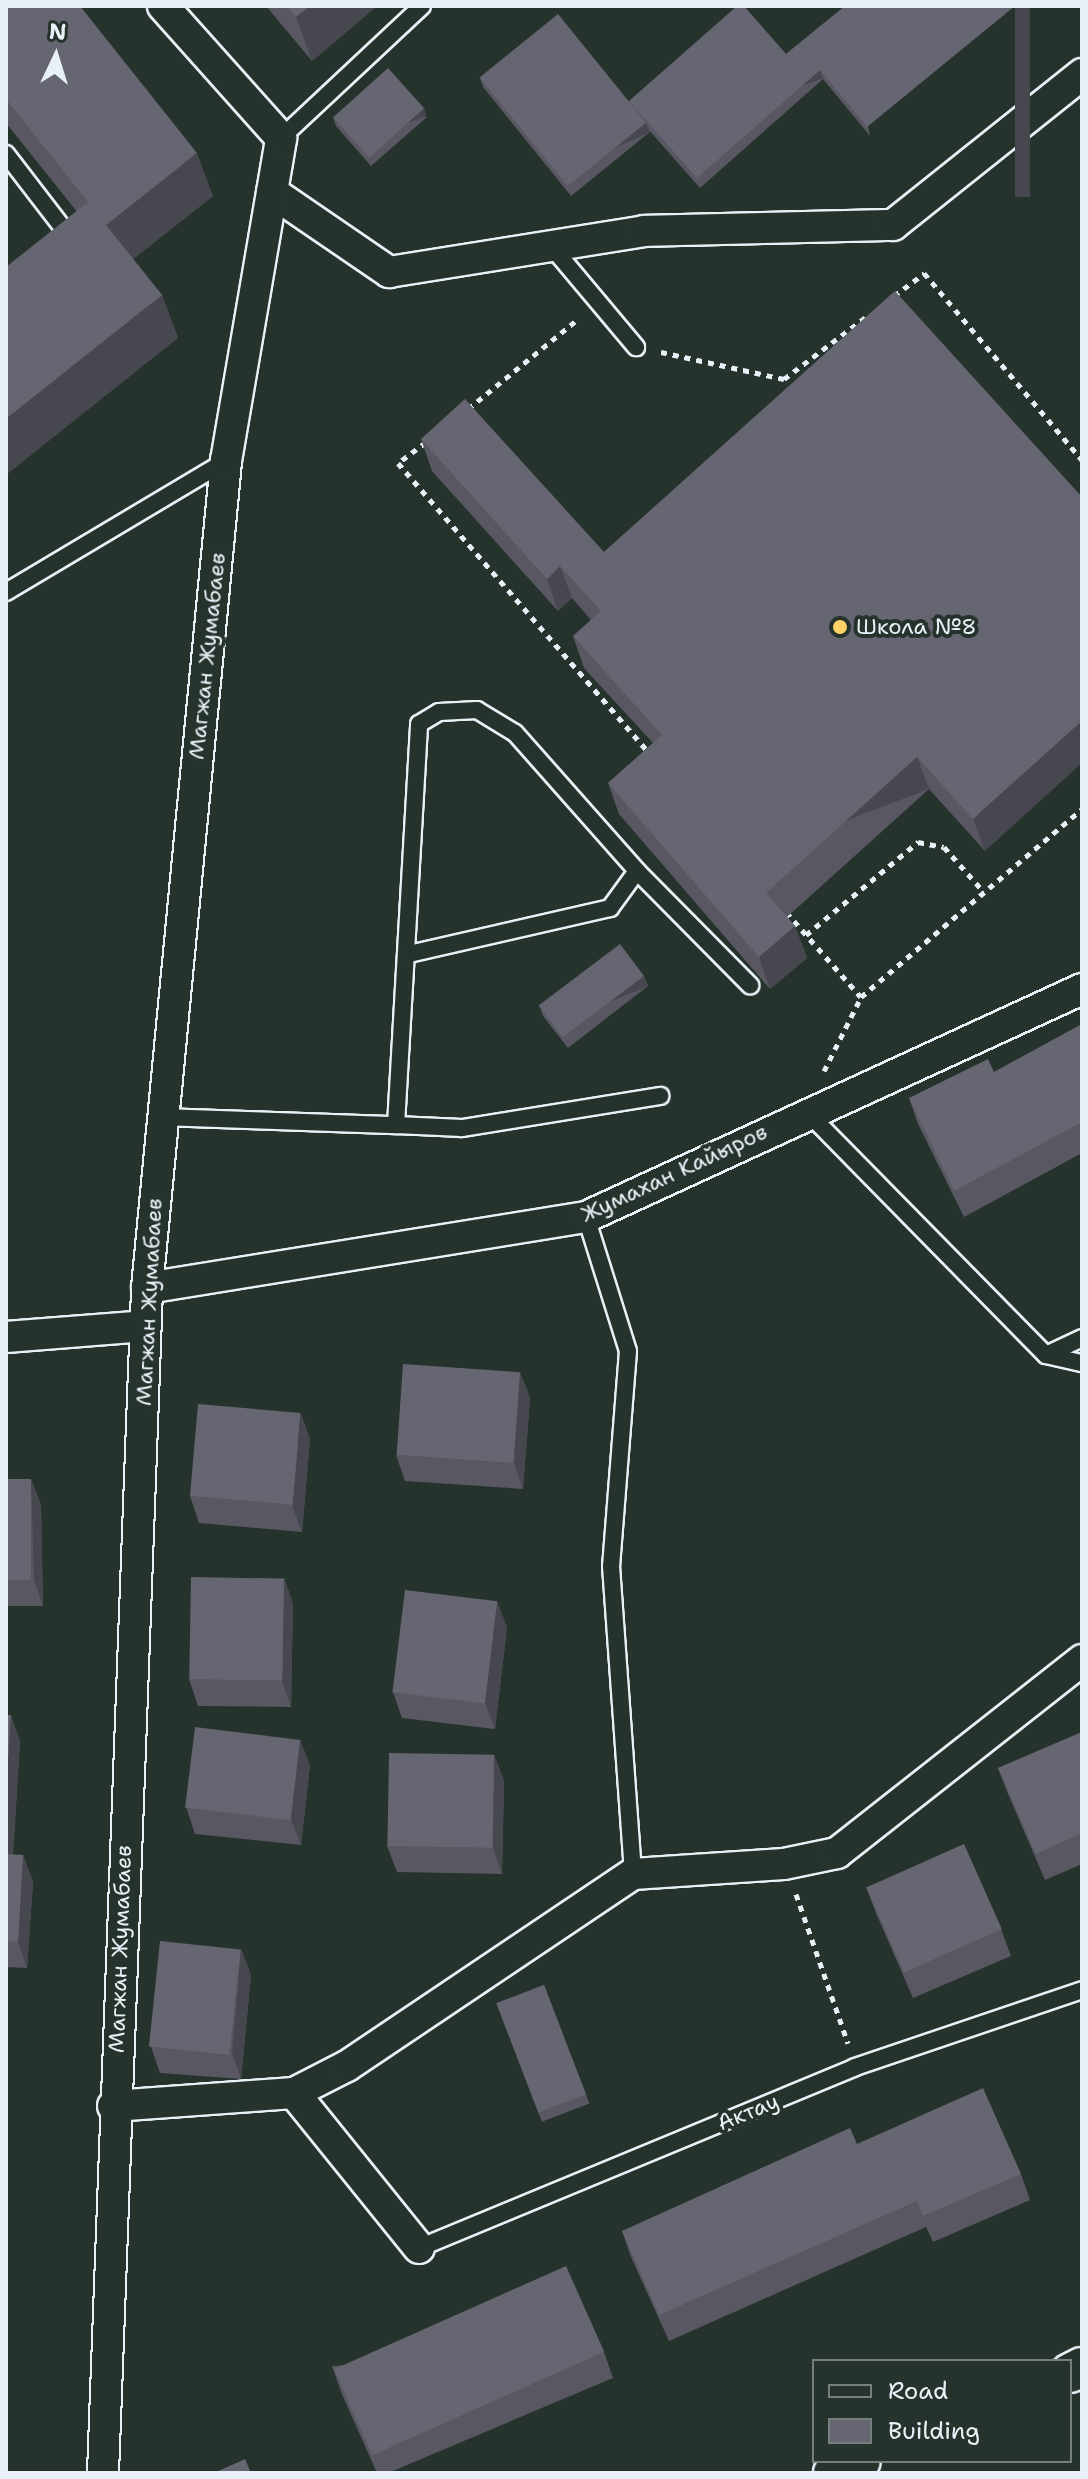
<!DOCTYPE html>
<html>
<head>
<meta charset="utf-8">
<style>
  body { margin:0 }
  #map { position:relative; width:1088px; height:2479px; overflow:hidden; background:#26332d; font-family:"Shantell Sans",sans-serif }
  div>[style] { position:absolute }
  .path>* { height:5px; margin-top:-2.5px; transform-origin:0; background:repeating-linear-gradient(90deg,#e8f1f8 0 6px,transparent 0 12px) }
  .roads { filter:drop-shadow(2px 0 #e8f1f8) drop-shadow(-2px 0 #e8f1f8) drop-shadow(0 2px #e8f1f8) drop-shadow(0 -2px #e8f1f8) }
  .service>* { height:16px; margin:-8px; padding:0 8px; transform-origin:8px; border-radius:8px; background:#26332d }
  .minor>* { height:30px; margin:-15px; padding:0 15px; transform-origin:15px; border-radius:15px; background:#26332d }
  .tertiary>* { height:38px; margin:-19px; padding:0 19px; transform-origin:19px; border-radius:19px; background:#26332d }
  .wall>* { inset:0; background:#585762; transform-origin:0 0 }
  .shaded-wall>* { inset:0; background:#474750; transform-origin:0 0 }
  .building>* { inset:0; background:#666572; transform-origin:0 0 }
  .dots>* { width:22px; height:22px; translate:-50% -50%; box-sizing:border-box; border:4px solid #26332d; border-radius:50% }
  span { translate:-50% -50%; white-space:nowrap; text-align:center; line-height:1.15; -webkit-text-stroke:8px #26332d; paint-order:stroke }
  .poi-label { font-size:22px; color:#e8f1f8 }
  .left { translate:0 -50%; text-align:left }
  .street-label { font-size:22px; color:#e8f1f8 }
  .frame { position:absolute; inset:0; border:8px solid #e8f1f8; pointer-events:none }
  .legend { position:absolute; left:812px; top:2359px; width:260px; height:104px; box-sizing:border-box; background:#26332d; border:2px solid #747f7e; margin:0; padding:10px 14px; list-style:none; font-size:24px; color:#e8f1f8 }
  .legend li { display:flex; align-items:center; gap:16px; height:40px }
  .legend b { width:40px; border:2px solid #747f7e }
  .north { position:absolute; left:16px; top:16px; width:80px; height:80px; -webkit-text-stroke:6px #26332d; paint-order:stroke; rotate:4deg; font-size:22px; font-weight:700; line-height:32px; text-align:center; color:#e8f1f8 }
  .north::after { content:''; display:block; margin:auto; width:28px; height:36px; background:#e8f1f8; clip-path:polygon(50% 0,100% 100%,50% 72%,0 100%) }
</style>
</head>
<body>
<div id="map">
  <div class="path">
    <i style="left:894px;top:296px;width:38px;rotate:-37deg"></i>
    <i style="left:924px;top:273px;width:245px;rotate:49.8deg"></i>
    <i style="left:661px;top:352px;width:126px;rotate:12.4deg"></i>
    <i style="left:784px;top:379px;width:104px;rotate:-37.2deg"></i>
    <i style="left:468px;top:409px;width:142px;rotate:-39.3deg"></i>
    <i style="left:426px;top:442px;width:35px;rotate:143deg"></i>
    <i style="left:398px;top:463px;width:384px;rotate:49.1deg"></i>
    <i style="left:786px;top:912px;width:113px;rotate:48.6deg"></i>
    <i style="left:861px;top:997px;width:290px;rotate:-40.4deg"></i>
    <i style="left:806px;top:935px;width:146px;rotate:-39.7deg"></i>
    <i style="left:918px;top:842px;width:26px;rotate:11deg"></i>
    <i style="left:944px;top:847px;width:60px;rotate:48.4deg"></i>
    <i style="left:824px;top:1071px;width:83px;rotate:-63.4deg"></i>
    <i style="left:796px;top:1894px;width:158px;rotate:70.8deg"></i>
  </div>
  <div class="roads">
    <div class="service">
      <i style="left:281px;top:138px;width:193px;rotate:-43.1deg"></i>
      <i style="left:6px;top:154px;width:105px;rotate:52.4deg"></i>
      <i style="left:552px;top:247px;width:131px;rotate:50deg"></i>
      <i style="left:6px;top:592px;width:256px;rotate:-30.8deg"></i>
      <i style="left:637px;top:871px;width:161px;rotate:45.3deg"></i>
      <i style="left:807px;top:1112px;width:341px;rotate:45.5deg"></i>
      <i style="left:1046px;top:1355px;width:37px;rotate:13deg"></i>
      <i style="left:162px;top:1117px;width:234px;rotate:2deg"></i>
      <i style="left:396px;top:1125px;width:402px;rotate:-86.7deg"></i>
      <i style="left:419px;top:724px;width:23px;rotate:-31deg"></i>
      <i style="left:439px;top:712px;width:38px;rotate:-3deg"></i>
      <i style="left:477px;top:710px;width:44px;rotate:31.2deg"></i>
      <i style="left:515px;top:733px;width:184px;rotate:48.5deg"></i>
      <i style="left:637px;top:871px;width:46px;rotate:126.1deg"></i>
      <i style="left:610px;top:908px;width:206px;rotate:167.1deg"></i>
      <i style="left:396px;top:1125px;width:66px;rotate:2.6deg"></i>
      <i style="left:462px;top:1128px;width:201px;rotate:-9.2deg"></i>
      <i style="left:586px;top:1217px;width:140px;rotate:72.6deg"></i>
      <i style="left:628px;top:1351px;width:216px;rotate:94.5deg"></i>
      <i style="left:611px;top:1566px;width:309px;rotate:85.9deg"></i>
      <i style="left:1046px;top:1355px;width:40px;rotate:-25deg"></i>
      <i style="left:419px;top:2248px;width:472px;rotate:-22.5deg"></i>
      <i style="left:855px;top:2067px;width:240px;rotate:-18.7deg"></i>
    </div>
    <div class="minor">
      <i style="left:272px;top:192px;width:142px;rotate:34.4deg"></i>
      <i style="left:389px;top:272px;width:258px;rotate:-9.1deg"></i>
      <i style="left:644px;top:231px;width:249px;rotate:-1.4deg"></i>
      <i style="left:893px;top:225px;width:242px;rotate:-38.6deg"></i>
      <i style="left:147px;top:1288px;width:445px;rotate:-9.2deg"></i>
      <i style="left:586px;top:1217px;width:546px;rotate:-24.69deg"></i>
      <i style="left:6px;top:1337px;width:140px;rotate:-4.5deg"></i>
      <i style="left:294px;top:2093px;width:199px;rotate:51.1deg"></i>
      <i style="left:113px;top:2106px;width:181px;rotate:-4.1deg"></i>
      <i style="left:294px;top:2093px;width:59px;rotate:-27deg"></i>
      <i style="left:347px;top:2066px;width:344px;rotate:-33.9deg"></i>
      <i style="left:633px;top:1874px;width:151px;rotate:-3.8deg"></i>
      <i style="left:784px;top:1864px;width:54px;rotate:-11.7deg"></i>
      <i style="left:837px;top:1853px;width:312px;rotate:-38.2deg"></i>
      <i style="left:103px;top:2473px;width:1186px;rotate:-87.87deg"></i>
      <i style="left:147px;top:1288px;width:831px;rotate:-84.54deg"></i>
      <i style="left:226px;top:461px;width:328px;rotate:-80.3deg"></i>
      <i style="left:281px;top:138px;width:177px;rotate:-131.8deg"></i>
    </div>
    <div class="tertiary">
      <i style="left:1070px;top:2373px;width:13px;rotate:-27deg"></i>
      <i style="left:833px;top:2473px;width:30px;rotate:-23deg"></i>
    </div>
  </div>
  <div class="wall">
    <i style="clip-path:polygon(6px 6px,213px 196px,133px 259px,162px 295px,178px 338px,6px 123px)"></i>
    <i style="clip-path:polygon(266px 6px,377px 6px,312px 61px)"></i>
    <i style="clip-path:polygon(845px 6px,870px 136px,823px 79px,700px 188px,648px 129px,650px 132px,571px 196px,483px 87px,480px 78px,629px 101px,786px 54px)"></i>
    <i style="clip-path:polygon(333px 117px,427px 117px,371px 166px,336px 126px)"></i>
    <i style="clip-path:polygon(895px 291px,985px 851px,929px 789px,787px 917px,795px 926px,807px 958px,770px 989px,619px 814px,608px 783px,653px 743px,584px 668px,573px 636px,591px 620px,572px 598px,558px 611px,432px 471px,421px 439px,604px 552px)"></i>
    <i style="clip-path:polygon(644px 976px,648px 986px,568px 1048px,543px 1016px,540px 1007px)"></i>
    <i style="clip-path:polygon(1082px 1024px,1082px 1153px,964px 1217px,918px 1124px,909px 1098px,994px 1072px)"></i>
    <i style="clip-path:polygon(520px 1372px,530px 1398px,523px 1489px,405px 1481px,396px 1455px)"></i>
    <i style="clip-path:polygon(310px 1439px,302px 1532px,199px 1523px,190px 1496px)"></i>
    <i style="clip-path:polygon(6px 1479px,31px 1479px,41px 1505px,43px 1606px,6px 1606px)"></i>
    <i style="clip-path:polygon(284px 1578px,293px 1604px,291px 1707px,198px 1706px,189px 1679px)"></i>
    <i style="clip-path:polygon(507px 1627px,495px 1729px,402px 1718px,393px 1692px)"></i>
    <i style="clip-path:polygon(6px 1715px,20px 1741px,13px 1855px,23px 1855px,33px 1882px,27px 1968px,6px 1967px)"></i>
    <i style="clip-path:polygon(1082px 1732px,1082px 1864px,1045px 1880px,1008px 1794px,998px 1768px)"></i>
    <i style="clip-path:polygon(494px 1755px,504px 1781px,502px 1874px,397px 1872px,387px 1846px)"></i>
    <i style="clip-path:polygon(310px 1765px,301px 1845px,195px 1834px,186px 1807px)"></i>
    <i style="clip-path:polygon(866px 1887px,1001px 1929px,1011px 1956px,913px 1998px,876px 1913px)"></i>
    <i style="clip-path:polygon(241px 1949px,251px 1975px,241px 2079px,160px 2073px,151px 2047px)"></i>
    <i style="left:544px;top:1985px;width:127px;height:51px;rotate:69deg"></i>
    <i style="clip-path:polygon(857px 2144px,1021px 2174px,1030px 2200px,933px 2242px,926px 2227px,669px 2341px,631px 2257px,622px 2231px)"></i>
    <i style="clip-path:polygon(604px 2352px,613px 2378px,388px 2473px,377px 2473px,341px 2392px,332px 2366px)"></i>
  </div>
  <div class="shaded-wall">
    <i style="clip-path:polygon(310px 6px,377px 6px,312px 61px,296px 17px)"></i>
    <i style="left:1015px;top:6px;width:15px;height:191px"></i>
    <i style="left:820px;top:70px;width:9px;height:164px;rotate:72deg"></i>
    <i style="left:424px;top:108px;width:9px;height:74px;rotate:72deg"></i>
    <i style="left:646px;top:123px;width:10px;height:100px;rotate:66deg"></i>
    <i style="clip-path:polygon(197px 153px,213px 196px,122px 268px,106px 225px)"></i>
    <i style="clip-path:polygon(162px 295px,178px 338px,6px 475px,6px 419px)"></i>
    <i style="clip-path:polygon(560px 566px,572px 598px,558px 611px,547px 579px)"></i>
    <i style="clip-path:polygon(1082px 721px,1082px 763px,985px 851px,973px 819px)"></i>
    <i style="left:917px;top:757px;width:34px;height:203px;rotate:69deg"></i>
    <i style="clip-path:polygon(795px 926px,807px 958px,770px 989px,759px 957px)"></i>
    <i style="left:644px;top:976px;width:11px;height:100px;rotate:68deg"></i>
    <i style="clip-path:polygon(520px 1372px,530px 1398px,523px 1489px,514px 1463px)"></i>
    <i style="clip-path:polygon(301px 1413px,310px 1439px,302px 1532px,292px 1506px)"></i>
    <i style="clip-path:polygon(31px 1479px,41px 1505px,43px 1606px,34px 1580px)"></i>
    <i style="clip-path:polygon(284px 1578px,293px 1604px,291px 1707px,282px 1681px)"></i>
    <i style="clip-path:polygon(497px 1601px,507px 1627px,495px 1729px,485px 1703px)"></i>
    <i style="clip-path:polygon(11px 1715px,20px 1741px,11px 1880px,6px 1866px,6px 1789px)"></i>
    <i style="clip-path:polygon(300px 1739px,310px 1765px,301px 1845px,291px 1819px)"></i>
    <i style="clip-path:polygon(494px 1755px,504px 1781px,502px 1874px,493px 1848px)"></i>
    <i style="clip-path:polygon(23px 1855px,33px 1882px,27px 1968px,18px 1942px)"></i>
    <i style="clip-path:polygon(241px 1949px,251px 1975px,241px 2079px,232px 2053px)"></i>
  </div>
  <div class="building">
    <i style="clip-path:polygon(6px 6px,80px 6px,197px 153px,106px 225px,162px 295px,6px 419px,6px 267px,88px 202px,6px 99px)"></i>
    <i style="clip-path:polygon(287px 6px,310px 6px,296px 17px)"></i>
    <i style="clip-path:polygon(737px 6px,744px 6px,786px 54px,845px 6px,1015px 6px,867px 127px,820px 70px,697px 178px,629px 101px)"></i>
    <i style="left:558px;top:14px;width:140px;height:101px;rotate:51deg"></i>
    <i style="left:388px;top:68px;width:54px;height:74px;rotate:48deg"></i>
    <i style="clip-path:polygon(895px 291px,1082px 497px,1082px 721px,973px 819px,917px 757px,766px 893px,795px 926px,759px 957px,608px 783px,662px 735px,573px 636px,601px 611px,560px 566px,547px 579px,421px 439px,465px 399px,604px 552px)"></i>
    <i style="left:620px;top:944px;width:40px;height:102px;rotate:53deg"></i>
    <i style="clip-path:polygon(1082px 1024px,1082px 1122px,954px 1191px,909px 1098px,988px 1059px,994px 1072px)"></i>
    <i style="left:403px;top:1364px;width:117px;height:91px;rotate:4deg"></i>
    <i style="left:198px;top:1404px;width:103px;height:92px;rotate:5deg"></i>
    <i style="left:6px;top:1479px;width:25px;height:101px"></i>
    <i style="left:191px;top:1577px;width:93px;height:102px;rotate:1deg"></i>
    <i style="left:405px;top:1590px;width:93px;height:103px;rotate:7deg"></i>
    <i style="clip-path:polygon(6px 1715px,11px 1715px,6px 1789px)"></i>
    <i style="left:195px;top:1727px;width:106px;height:81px;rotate:7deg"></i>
    <i style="clip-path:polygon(1082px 1732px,1082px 1833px,1036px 1854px,998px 1768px)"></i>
    <i style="left:389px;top:1753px;width:105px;height:93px;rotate:1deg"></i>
    <i style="left:964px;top:1844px;width:93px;height:107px;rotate:66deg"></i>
    <i style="clip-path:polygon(6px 1854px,23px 1855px,18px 1942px,6px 1941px)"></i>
    <i style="left:160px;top:1941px;width:81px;height:106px;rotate:6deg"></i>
    <i style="left:544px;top:1985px;width:117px;height:51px;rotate:69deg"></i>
    <i style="clip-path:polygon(983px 2088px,1021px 2174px,923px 2216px,917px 2201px,659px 2315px,622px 2231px,850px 2128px,857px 2144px)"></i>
    <i style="left:566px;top:2266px;width:94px;height:254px;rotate:66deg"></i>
    <i style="clip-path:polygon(245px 2459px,251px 2473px,214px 2473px)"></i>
  </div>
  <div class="dots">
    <i style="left:840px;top:627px;background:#ffd166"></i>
  </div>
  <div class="poi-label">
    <span class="left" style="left:856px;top:627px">Школа №8</span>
  </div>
  <div class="street-label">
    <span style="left:207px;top:656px;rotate:-84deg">Магжан Жумабаев</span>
    <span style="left:674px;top:1173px;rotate:-25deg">Жумахан Кайыров</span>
    <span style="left:149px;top:1302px;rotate:-87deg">Магжан Жумабаев</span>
    <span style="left:120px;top:1949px;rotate:-88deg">Магжан Жумабаев</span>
    <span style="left:748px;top:2112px;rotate:-22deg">Актау</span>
  </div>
  <div class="frame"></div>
  <ul class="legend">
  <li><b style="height:10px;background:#26332d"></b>Road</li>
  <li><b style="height:22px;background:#666572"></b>Building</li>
  </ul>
  <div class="north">N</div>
</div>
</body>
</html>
